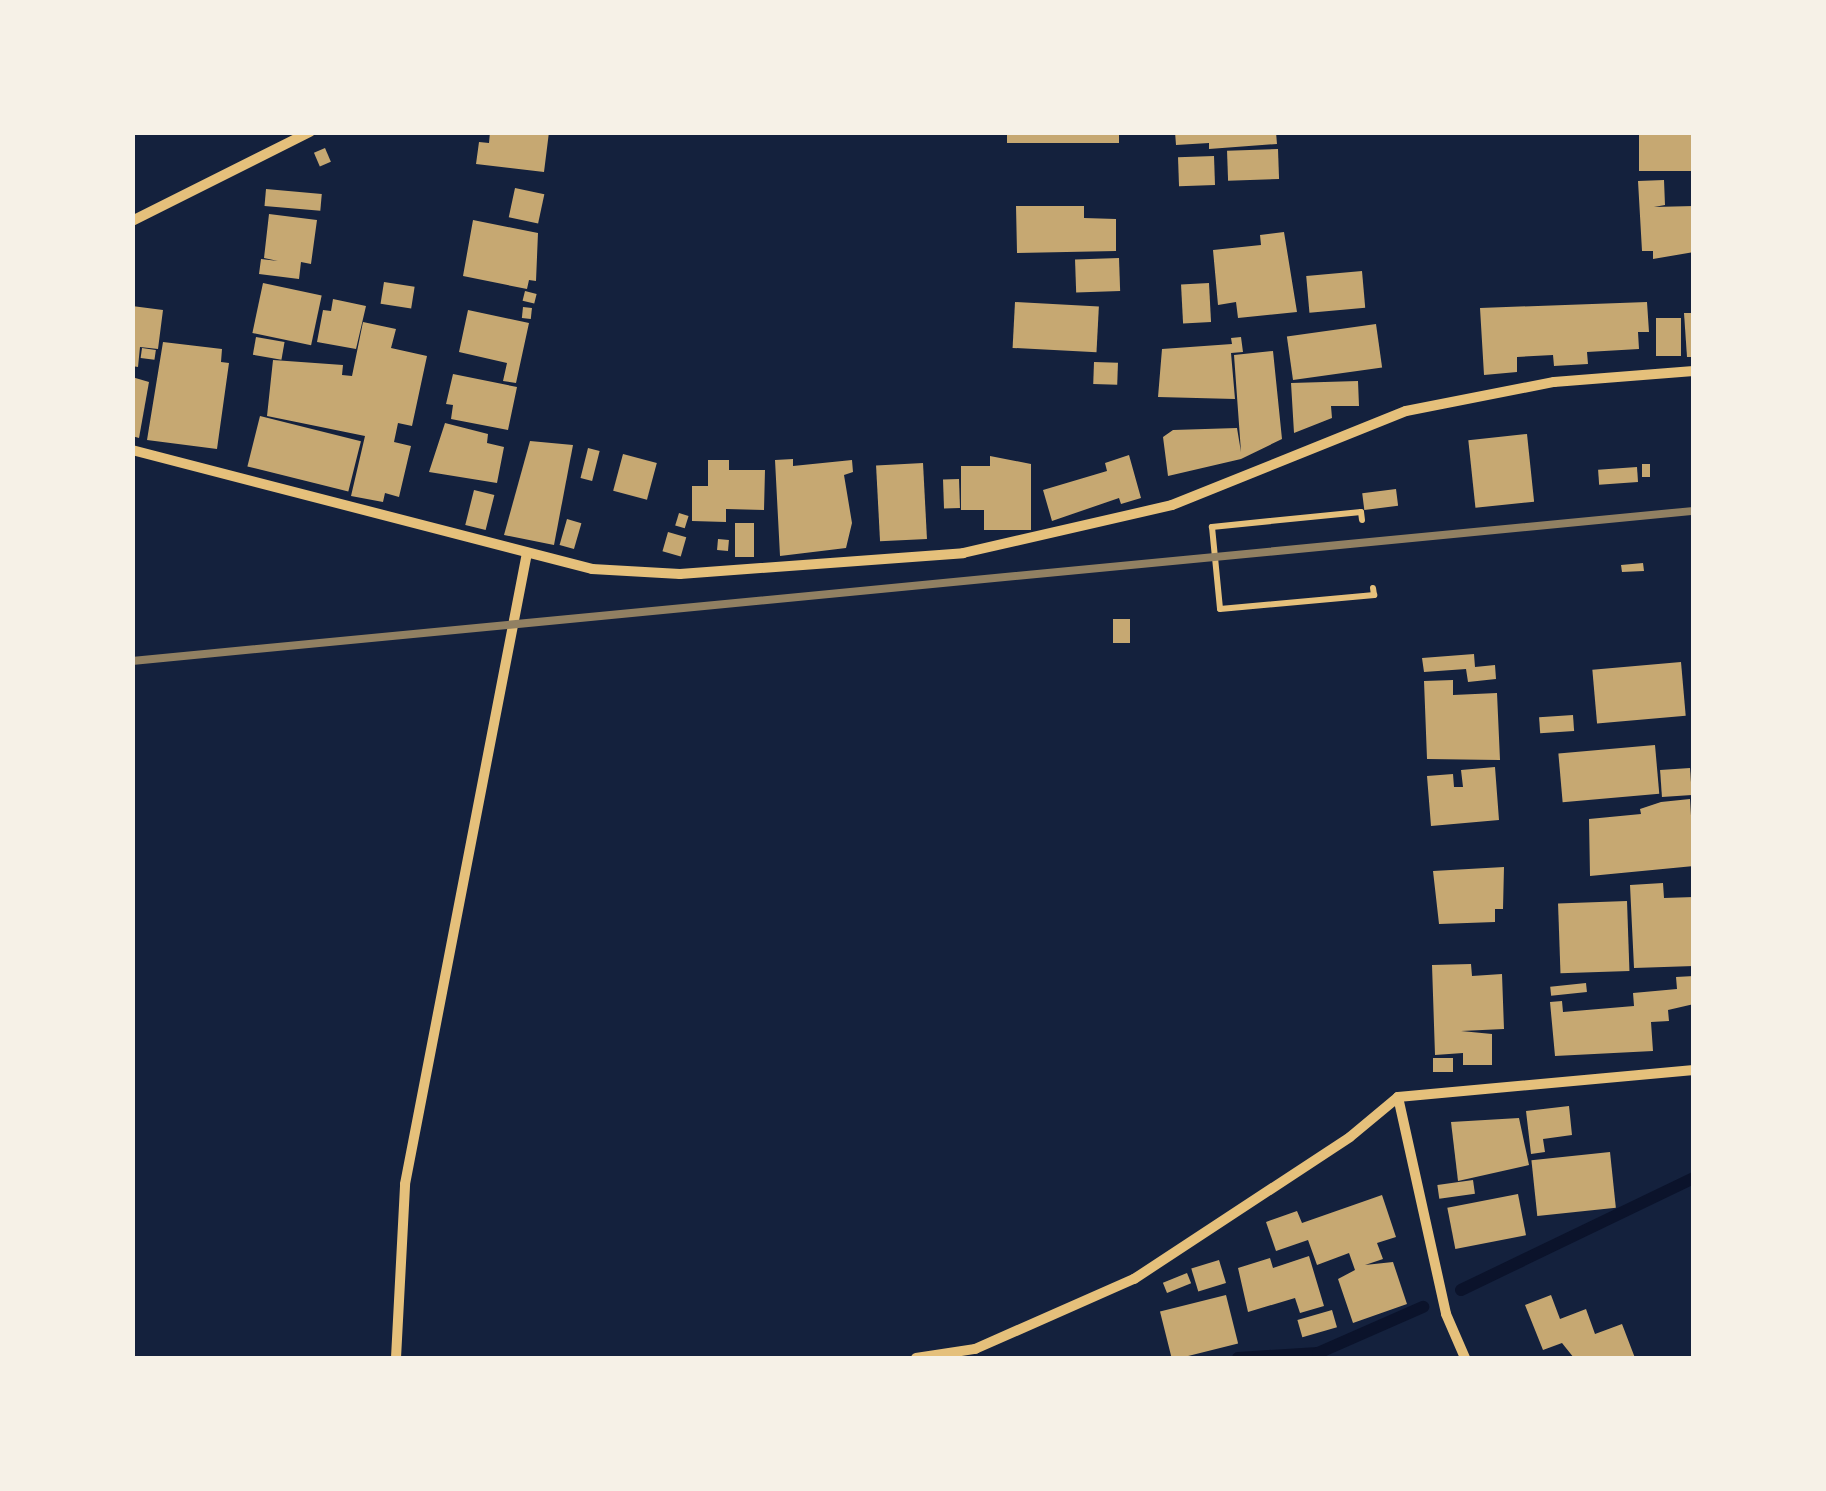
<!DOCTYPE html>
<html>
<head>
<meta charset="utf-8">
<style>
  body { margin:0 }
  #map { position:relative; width:1826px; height:1491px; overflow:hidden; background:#14213d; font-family:Raleway,sans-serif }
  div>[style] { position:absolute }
  .stream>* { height:12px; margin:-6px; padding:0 6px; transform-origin:6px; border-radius:6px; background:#0b132b }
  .building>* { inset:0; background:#c6a872; transform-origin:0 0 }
  .path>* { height:6px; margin:-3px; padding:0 3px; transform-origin:3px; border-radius:3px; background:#e5c07b }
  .minor>* { height:10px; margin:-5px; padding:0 5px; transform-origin:5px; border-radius:5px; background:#e5c07b }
  .rail>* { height:8px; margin:-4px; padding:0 4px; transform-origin:4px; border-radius:4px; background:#918062 }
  span { translate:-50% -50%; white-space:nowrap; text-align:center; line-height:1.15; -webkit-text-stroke:8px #f6f1e7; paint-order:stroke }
  .frame { position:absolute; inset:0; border:135px solid #f6f1e7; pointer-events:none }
</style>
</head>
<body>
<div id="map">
  <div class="stream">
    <i style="left:1461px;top:1290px;width:259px;rotate:-25.7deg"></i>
    <i style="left:1238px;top:1358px;width:80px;rotate:-3.6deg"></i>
    <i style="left:1318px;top:1353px;width:115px;rotate:-23.7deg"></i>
  </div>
  <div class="building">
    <i style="clip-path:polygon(490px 132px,549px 132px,544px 172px,476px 164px,479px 142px,489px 143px)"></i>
    <i style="left:1007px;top:132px;width:112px;height:11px"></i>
    <i style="clip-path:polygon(1175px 132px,1276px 132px,1277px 144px,1209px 149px,1209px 143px,1176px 145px)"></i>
    <i style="left:1639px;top:132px;width:55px;height:39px"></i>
    <i style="left:325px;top:148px;width:15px;height:12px;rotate:67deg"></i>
    <i style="left:1278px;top:149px;width:30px;height:51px;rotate:88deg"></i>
    <i style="left:1214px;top:156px;width:29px;height:36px;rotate:88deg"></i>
    <i style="clip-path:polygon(1664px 180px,1665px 205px,1654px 207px,1694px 206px,1694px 252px,1653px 259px,1653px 251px,1642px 251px,1638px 181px)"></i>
    <i style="left:515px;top:188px;width:30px;height:30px;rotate:12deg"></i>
    <i style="left:266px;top:189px;width:56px;height:17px;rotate:5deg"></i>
    <i style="clip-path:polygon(1016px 206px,1084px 206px,1084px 218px,1116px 219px,1116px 251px,1017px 253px)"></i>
    <i style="clip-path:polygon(269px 214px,317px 220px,311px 264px,301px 262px,299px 279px,259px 274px,261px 259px,278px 261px,264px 258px)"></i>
    <i style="clip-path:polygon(473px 220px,538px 233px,536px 281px,529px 280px,527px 289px,463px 276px)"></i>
    <i style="clip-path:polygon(1284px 232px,1297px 312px,1238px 318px,1236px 302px,1218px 305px,1213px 250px,1261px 245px,1260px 235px)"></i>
    <i style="left:1119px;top:258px;width:33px;height:44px;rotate:88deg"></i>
    <i style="left:1362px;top:271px;width:37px;height:56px;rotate:85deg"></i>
    <i style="left:384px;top:282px;width:31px;height:22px;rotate:9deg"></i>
    <i style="left:263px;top:283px;width:60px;height:51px;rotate:12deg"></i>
    <i style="left:1209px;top:283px;width:39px;height:28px;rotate:87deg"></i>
    <i style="left:525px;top:291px;width:12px;height:10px;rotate:14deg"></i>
    <i style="clip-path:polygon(333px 299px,366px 306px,356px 349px,317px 342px,323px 310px,331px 311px)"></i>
    <i style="left:1015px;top:302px;width:84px;height:46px;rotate:3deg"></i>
    <i style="clip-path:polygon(1647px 302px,1649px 332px,1638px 332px,1639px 349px,1587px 352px,1588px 364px,1554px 366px,1553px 355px,1517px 357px,1517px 372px,1484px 375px,1480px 308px)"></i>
    <i style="clip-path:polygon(132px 306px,163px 310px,158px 349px,140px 347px,138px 367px,132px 366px)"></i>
    <i style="left:523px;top:307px;width:9px;height:11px;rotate:6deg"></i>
    <i style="clip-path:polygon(468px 310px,529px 323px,516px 383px,503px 381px,507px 363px,459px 352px)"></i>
    <i style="clip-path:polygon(1684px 313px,1694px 313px,1694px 357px,1687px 357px)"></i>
    <i style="left:1656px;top:318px;width:25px;height:38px"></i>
    <i style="clip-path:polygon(363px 322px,396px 329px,391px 348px,427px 356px,412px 426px,398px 423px,394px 442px,411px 446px,399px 497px,385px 493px,383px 502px,351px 496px,365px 436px,267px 416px,273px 360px,343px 365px,342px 375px,352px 376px)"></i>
    <i style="left:1376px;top:324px;width:44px;height:90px;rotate:82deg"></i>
    <i style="left:256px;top:337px;width:29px;height:18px;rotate:10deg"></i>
    <i style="clip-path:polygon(1241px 337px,1243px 352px,1231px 353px,1235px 399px,1158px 397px,1162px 349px,1232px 344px,1231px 338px)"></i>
    <i style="clip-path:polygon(163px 342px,222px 349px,221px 362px,229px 363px,217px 449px,147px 440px)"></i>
    <i style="left:142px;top:348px;width:14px;height:10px;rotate:8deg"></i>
    <i style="clip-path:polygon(1273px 351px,1282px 439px,1241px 459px,1168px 476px,1163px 437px,1173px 430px,1237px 428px,1241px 452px,1234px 355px)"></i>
    <i style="left:1094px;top:362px;width:24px;height:22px;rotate:2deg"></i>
    <i style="clip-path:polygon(453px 374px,517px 387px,508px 430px,451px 419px,453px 405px,446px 404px)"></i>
    <i style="clip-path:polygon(132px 377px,149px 382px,139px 438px,132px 436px)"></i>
    <i style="clip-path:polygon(1358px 381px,1359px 406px,1331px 406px,1332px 418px,1294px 433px,1291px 383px)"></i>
    <i style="left:260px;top:416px;width:104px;height:52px;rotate:14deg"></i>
    <i style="clip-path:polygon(445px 423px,488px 434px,487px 443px,504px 447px,497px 483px,429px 472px)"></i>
    <i style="left:1527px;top:434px;width:68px;height:59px;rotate:84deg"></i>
    <i style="clip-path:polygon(530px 441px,573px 445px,554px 545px,504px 535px)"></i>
    <i style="left:588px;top:448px;width:12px;height:31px;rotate:14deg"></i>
    <i style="left:623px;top:454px;width:35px;height:38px;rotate:15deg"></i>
    <i style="clip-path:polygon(1129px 455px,1141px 498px,1121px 504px,1119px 498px,1052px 521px,1043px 490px,1107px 471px,1105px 463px)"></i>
    <i style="clip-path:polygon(990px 456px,1031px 464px,1031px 530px,984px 530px,984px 510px,961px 510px,961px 466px,990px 466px)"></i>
    <i style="clip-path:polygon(793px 459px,793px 466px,852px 460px,853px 472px,844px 475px,852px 523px,846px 548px,780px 556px,775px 460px)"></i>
    <i style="clip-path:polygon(708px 460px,729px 460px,729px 470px,765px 470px,764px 510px,726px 509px,726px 522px,692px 521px,692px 486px,708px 486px)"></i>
    <i style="left:923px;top:463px;width:76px;height:47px;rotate:87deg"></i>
    <i style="left:1642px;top:464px;width:8px;height:13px"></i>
    <i style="left:1637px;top:467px;width:15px;height:39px;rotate:86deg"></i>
    <i style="left:959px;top:479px;width:29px;height:16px;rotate:88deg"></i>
    <i style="left:1396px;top:489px;width:17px;height:34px;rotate:83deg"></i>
    <i style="left:474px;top:490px;width:21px;height:36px;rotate:14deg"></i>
    <i style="left:679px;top:513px;width:10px;height:13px;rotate:17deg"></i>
    <i style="left:567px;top:519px;width:15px;height:27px;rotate:16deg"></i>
    <i style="left:735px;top:523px;width:19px;height:34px"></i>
    <i style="left:668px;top:532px;width:19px;height:20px;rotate:16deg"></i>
    <i style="left:718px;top:539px;width:11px;height:11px;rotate:5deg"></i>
    <i style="clip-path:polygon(1643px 563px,1644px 571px,1622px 572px,1621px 565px)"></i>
    <i style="left:1113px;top:619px;width:17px;height:24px"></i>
    <i style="clip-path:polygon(1474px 654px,1475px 667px,1495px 665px,1496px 679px,1468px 682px,1466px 669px,1424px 672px,1422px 658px)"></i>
    <i style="left:1681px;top:662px;width:54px;height:89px;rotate:85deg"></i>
    <i style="clip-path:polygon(1453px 680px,1453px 695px,1497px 693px,1500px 760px,1427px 759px,1424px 681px)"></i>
    <i style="left:1573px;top:715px;width:16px;height:34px;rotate:86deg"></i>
    <i style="left:1655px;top:745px;width:49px;height:97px;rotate:85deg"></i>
    <i style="clip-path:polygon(1495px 767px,1499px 820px,1431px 826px,1427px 776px,1453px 774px,1454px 787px,1463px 787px,1461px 770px)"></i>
    <i style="left:1690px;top:768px;width:27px;height:30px;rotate:86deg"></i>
    <i style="clip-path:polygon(1690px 799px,1694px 866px,1590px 876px,1589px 819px,1641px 814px,1640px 809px,1661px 802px)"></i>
    <i style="clip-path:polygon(1504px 867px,1503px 909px,1495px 909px,1495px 922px,1439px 924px,1433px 871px)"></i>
    <i style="clip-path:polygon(1663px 883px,1664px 898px,1694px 897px,1694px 966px,1634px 968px,1630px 885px)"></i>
    <i style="left:1627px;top:901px;width:70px;height:69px;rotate:88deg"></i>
    <i style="clip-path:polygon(1471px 964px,1472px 976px,1502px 974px,1504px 1029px,1461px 1031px,1492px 1034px,1492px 1065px,1463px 1065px,1463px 1053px,1435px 1055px,1432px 965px)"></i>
    <i style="clip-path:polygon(1694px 976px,1694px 1004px,1668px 1010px,1669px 1021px,1651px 1022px,1653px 1051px,1555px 1056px,1550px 1002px,1562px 1001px,1563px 1012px,1634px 1006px,1633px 993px,1677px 989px,1676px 977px)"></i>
    <i style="left:1586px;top:983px;width:9px;height:36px;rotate:84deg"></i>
    <i style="left:1433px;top:1058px;width:20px;height:14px"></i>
    <i style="clip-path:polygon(1569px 1106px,1572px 1135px,1543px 1139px,1545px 1152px,1531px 1154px,1526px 1111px)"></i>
    <i style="clip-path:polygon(1519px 1118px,1529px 1165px,1458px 1181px,1451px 1122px)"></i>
    <i style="left:1610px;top:1152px;width:56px;height:79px;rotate:84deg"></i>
    <i style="left:1473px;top:1180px;width:14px;height:36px;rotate:82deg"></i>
    <i style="left:1518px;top:1194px;width:42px;height:72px;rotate:79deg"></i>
    <i style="clip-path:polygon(1382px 1195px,1396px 1237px,1377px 1243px,1383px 1259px,1365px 1265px,1393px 1262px,1407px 1304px,1353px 1323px,1338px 1279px,1355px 1270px,1349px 1253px,1317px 1265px,1308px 1240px,1276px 1251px,1266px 1222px,1297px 1211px,1302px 1223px)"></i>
    <i style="clip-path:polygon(1309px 1256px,1324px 1306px,1300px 1313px,1295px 1298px,1248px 1312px,1238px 1268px,1270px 1258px,1273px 1268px)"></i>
    <i style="left:1219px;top:1260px;width:24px;height:29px;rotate:73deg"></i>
    <i style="left:1187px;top:1273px;width:11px;height:26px;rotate:68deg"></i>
    <i style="left:1226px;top:1295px;width:50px;height:68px;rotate:76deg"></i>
    <i style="clip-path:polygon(1551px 1295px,1560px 1319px,1586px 1309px,1595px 1334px,1622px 1324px,1635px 1358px,1574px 1358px,1562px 1343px,1543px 1350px,1525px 1305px)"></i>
    <i style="left:1332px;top:1310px;width:18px;height:36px;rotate:74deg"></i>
  </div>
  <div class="path">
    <i style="left:1362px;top:520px;width:8px;rotate:-97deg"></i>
    <i style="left:1361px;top:512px;width:150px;rotate:174.3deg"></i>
    <i style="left:1212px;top:527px;width:82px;rotate:84.4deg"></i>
    <i style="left:1220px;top:609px;width:155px;rotate:-5.2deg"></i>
    <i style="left:1374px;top:595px;width:7px;rotate:-98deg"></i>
  </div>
  <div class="minor">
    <i style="left:132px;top:221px;width:199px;rotate:-26.6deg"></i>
    <i style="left:132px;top:450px;width:475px;rotate:14.5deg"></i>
    <i style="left:592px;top:569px;width:88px;rotate:3.3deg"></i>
    <i style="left:680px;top:574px;width:284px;rotate:-4.2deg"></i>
    <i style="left:963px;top:553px;width:214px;rotate:-12.9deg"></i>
    <i style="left:1172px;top:505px;width:252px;rotate:-21.9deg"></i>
    <i style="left:1406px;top:411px;width:151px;rotate:-11.1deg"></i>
    <i style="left:1554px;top:382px;width:140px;rotate:-4.5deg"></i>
    <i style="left:1398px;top:1097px;width:222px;rotate:77.5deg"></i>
    <i style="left:1446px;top:1314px;width:48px;rotate:66.6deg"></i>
    <i style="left:396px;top:1358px;width:174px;rotate:-87deg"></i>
    <i style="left:405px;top:1184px;width:643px;rotate:-79.06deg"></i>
    <i style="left:916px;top:1358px;width:60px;rotate:-8.7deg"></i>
    <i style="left:975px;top:1349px;width:174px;rotate:-23.8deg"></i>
    <i style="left:1134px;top:1279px;width:258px;rotate:-33.3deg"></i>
    <i style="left:1350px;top:1137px;width:62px;rotate:-39.8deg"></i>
    <i style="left:1398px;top:1097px;width:297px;rotate:-5.2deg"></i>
  </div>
  <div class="rail">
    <i style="left:132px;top:661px;width:1569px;rotate:-5.49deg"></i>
  </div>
  <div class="frame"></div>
</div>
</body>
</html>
